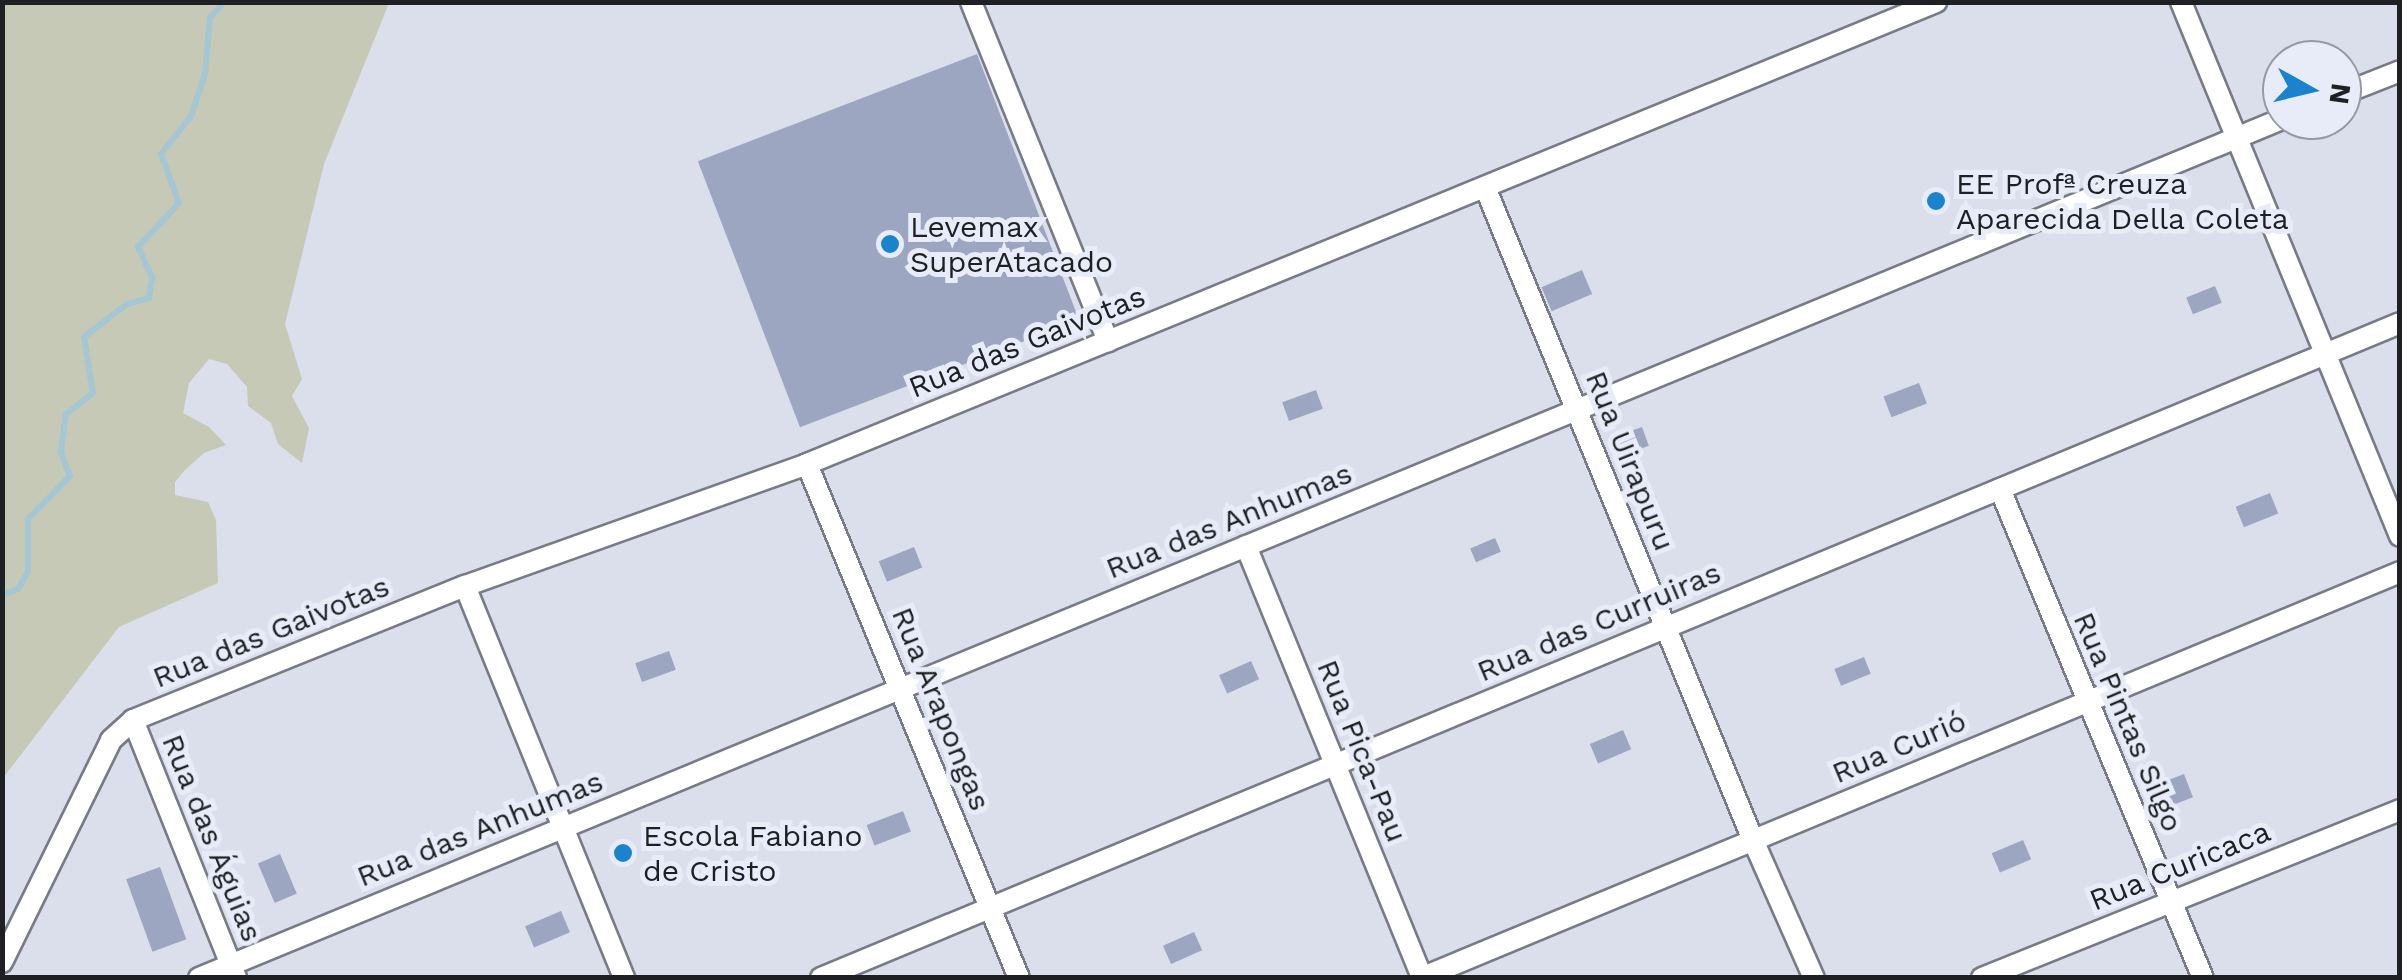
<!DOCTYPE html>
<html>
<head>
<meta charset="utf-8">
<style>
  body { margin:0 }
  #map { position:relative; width:2402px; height:980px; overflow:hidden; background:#dbdfeb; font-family:"Work Sans",sans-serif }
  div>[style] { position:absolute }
  .green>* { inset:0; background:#c6c9b5 }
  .stream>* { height:6px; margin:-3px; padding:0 3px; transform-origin:3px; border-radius:3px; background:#a4c7d3 }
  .building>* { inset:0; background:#9ca6c1; transform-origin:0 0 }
  .roads { filter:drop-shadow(2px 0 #777b85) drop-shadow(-2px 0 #777b85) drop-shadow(0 2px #777b85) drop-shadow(0 -2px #777b85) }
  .minor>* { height:20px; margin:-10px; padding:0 10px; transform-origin:10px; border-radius:10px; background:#fff }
  .dots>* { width:28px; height:28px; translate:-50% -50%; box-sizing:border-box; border:5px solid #e8ecf8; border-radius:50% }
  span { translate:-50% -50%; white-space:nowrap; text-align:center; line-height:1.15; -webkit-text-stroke:10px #e8ecf8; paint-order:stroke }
  .poi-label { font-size:30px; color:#1e2024 }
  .left { translate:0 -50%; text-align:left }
  .street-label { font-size:30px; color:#1e2024 }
  .frame { position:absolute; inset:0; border:5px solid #1e2024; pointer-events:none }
  .north { position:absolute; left:2262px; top:40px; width:100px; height:100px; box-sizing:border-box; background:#e8ecf8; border:2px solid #979aa3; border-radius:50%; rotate:98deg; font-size:28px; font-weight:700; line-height:40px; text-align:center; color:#1e2024 }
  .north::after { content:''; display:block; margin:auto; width:35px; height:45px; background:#1b82cd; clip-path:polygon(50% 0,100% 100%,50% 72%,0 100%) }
</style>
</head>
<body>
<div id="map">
  <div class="green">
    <i style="clip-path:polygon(3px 2px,389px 3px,324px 164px,285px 324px,302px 379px,292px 396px,309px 428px,302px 463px,278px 444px,271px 423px,248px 406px,247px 387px,227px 364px,209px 359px,189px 383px,183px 413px,209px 427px,226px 445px,204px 453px,184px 471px,175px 482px,175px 495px,208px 502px,216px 520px,218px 583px,119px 627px,3px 778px)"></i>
  </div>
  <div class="stream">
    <i style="left:2px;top:595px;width:17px;rotate:-21deg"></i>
    <i style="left:18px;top:589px;width:20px;rotate:-60deg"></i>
    <i style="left:28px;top:572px;width:53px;rotate:-90deg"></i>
    <i style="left:28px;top:519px;width:60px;rotate:-45.7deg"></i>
    <i style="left:70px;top:476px;width:26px;rotate:-111deg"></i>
    <i style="left:61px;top:452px;width:38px;rotate:-83deg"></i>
    <i style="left:66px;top:414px;width:34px;rotate:-38deg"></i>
    <i style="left:93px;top:393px;width:57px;rotate:-99.1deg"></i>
    <i style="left:84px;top:337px;width:54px;rotate:-37.5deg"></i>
    <i style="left:127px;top:304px;width:23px;rotate:-15deg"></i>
    <i style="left:149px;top:298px;width:21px;rotate:-82deg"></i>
    <i style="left:152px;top:277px;width:33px;rotate:-115deg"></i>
    <i style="left:138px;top:247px;width:60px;rotate:-47deg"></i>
    <i style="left:179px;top:203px;width:52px;rotate:-110.2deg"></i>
    <i style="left:161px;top:154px;width:48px;rotate:-51.7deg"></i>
    <i style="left:191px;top:116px;width:44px;rotate:-71.6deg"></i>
    <i style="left:205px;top:74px;width:56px;rotate:-84.9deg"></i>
    <i style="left:210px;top:18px;width:21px;rotate:-49deg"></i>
  </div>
  <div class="building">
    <i style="left:977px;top:54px;width:285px;height:299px;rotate:69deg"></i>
    <i style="left:1582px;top:270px;width:26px;height:44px;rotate:67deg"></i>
    <i style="left:2215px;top:286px;width:18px;height:31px;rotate:68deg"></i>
    <i style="left:1919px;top:383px;width:22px;height:38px;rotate:69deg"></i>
    <i style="left:1316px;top:390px;width:20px;height:36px;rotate:70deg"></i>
    <i style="left:1642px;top:427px;width:20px;height:35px;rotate:70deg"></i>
    <i style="left:2270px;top:493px;width:22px;height:37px;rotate:68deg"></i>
    <i style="left:1495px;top:538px;width:15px;height:27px;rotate:67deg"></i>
    <i style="left:914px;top:547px;width:22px;height:38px;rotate:68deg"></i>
    <i style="left:669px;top:651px;width:20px;height:36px;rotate:70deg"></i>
    <i style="left:1864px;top:657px;width:18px;height:32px;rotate:68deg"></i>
    <i style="left:1251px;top:661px;width:20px;height:35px;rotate:66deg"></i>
    <i style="left:1623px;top:730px;width:21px;height:36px;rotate:67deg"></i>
    <i style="left:2184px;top:774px;width:25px;height:41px;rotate:69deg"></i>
    <i style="left:903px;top:811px;width:22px;height:39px;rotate:69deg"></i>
    <i style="left:2023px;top:840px;width:21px;height:34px;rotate:67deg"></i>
    <i style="left:280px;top:854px;width:43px;height:24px;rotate:67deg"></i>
    <i style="left:160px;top:867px;width:77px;height:36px;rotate:70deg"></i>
    <i style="left:561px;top:911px;width:23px;height:39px;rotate:67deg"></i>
    <i style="left:1194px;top:932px;width:20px;height:34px;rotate:66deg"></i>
  </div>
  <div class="roads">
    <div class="minor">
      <i style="left:971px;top:2px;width:366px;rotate:68deg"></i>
      <i style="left:2181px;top:2px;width:577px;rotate:67.7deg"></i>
      <i style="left:2342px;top:94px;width:62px;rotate:-21.6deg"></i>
      <i style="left:1485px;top:187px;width:706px;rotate:67.69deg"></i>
      <i style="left:1753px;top:840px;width:151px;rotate:66.2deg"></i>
      <i style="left:807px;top:464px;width:556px;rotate:67.59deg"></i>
      <i style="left:2000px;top:489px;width:529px;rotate:67.46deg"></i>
      <i style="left:1246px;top:546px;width:466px;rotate:67.8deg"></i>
      <i style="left:465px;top:586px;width:423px;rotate:67.9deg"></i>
      <i style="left:133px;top:720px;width:278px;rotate:68.2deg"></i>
      <i style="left:2px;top:962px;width:247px;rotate:-63.8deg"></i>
      <i style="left:111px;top:740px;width:30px;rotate:-42deg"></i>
      <i style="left:133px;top:720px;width:358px;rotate:-22deg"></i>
      <i style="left:465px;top:586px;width:363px;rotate:-19.6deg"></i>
      <i style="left:807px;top:464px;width:1220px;rotate:-22.25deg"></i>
      <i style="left:199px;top:978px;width:2253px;rotate:-22.41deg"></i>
      <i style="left:821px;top:978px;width:1709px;rotate:-22.53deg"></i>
      <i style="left:1421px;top:978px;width:1060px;rotate:-22.52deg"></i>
      <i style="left:1982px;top:978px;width:450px;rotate:-21.9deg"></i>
    </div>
  </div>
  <div class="dots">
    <i style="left:1936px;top:201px;background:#1b82cd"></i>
    <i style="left:890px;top:244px;background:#1b82cd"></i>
    <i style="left:623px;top:853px;background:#1b82cd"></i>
  </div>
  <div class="poi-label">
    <span class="left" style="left:1956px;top:201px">EE Profª Creuza<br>Aparecida Della Coleta</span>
    <span class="left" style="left:910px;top:244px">Levemax<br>SuperAtacado</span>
    <span class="left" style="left:643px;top:853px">Escola Fabiano<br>de Cristo</span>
  </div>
  <div class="street-label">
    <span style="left:1027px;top:342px;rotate:-22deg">Rua das Gaivotas</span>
    <span style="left:1630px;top:461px;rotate:68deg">Rua Uirapuru</span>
    <span style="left:1229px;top:521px;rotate:-22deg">Rua das Anhumas</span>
    <span style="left:1599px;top:622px;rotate:-23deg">Rua das Curruiras</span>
    <span style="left:271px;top:632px;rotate:-22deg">Rua das Gaivotas</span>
    <span style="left:941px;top:709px;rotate:68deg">Rua Arapongas</span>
    <span style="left:2128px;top:722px;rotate:67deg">Rua Pintas Silgo</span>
    <span style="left:1899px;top:747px;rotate:-23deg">Rua Curió</span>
    <span style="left:1362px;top:751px;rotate:68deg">Rua Pica-Pau</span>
    <span style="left:480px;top:829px;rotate:-22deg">Rua das Anhumas</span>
    <span style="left:212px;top:838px;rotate:68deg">Rua das Águias</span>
    <span style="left:2180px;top:866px;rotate:-22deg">Rua Curicaca</span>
  </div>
  <div class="frame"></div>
  <div class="north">N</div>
</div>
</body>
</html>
